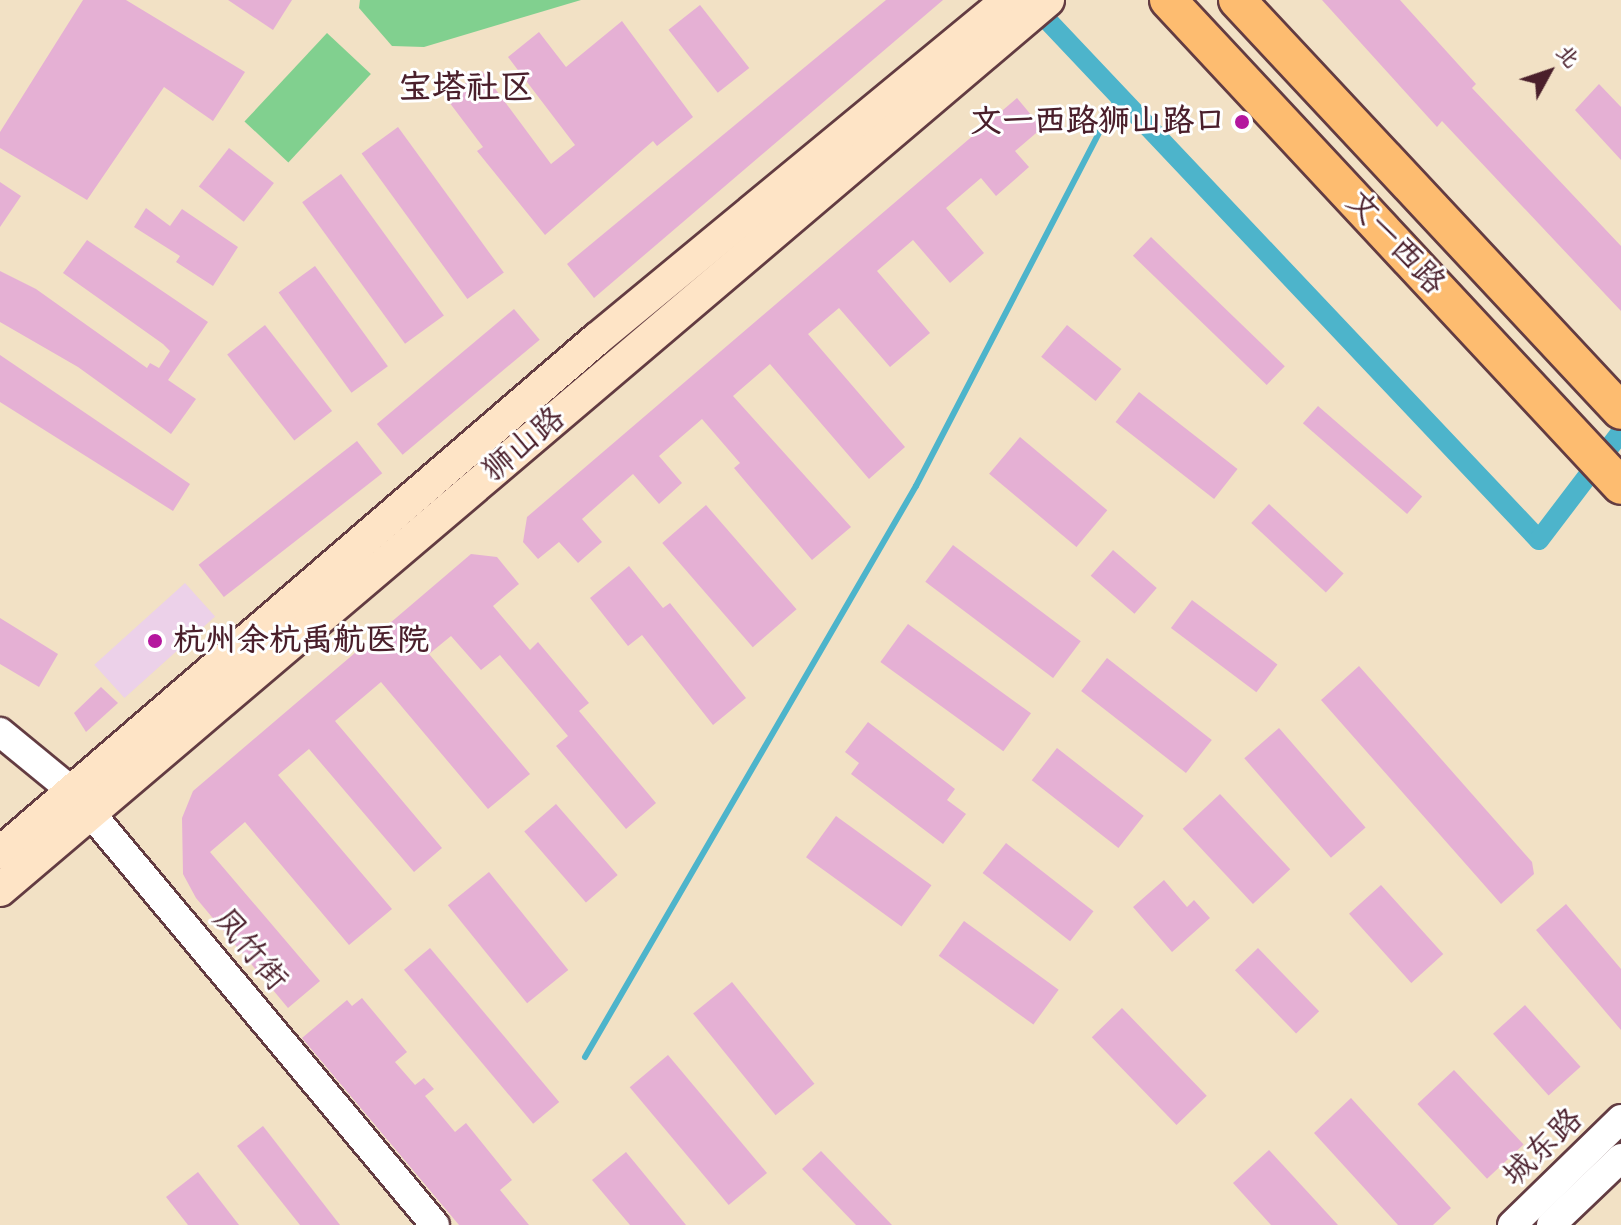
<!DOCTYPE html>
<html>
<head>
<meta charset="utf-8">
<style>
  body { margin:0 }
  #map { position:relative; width:1621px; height:1225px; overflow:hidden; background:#f2e1c5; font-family:Mynerve,"LXGW WenKai TC",sans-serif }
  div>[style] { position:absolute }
  .built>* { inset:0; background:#ecd1e9; transform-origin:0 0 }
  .green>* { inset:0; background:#81d08f; transform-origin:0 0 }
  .stream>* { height:6px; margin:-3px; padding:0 3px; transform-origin:3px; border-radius:3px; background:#4db4cb }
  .canal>* { height:20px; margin:-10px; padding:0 10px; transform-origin:10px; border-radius:10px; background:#4db4cb }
  .building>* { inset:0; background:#e5b0d4; transform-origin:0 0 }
  .roads { filter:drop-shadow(2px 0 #633c42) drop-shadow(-2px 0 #633c42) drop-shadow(0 2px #633c42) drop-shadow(0 -2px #633c42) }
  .tertiary>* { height:28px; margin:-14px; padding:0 14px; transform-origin:14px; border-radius:14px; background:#fff }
  .secondary>* { height:32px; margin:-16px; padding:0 16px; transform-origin:16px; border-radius:16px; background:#fee4c6 }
  .primary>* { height:36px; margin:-18px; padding:0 18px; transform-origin:18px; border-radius:18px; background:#fdbc70 }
  .dots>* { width:22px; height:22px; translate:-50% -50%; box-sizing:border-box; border:4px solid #fff; border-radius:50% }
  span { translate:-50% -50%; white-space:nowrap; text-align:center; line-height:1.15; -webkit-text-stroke:6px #fff; paint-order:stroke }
  .poi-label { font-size:32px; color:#4a1f2b; font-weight:700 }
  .right { translate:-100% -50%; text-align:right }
  .left { translate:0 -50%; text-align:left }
  .street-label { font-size:32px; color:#4a1f2b }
  .neighbourhood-label { font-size:34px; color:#4a1f2b; font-weight:700 }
  .north { position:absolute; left:1509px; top:32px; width:80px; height:80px; -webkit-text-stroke:6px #fff; paint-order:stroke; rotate:50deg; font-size:22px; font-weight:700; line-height:32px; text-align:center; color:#4a1f2b }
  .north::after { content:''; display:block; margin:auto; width:28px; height:36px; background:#4a1f2b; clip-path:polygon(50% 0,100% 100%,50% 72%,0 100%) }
</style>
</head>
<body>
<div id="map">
  <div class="built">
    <i style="left:185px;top:583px;width:45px;height:122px;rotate:48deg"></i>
  </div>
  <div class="green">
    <i style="clip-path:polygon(360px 0,581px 0,424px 47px,392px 46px,359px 8px)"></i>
    <i style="left:327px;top:33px;width:60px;height:121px;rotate:43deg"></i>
  </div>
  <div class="stream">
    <i style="left:585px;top:1057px;width:660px;rotate:-59.9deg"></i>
    <i style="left:916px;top:486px;width:438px;rotate:-62.6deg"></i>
  </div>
  <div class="canal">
    <i style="left:1031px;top:3px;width:739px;rotate:46.59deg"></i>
    <i style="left:1539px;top:540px;width:136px;rotate:-52.8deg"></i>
  </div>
  <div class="building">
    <i style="clip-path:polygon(83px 0,126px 0,245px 72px,213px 121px,164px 87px,87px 200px,0 148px,0 132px)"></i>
    <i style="clip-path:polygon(228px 0,292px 0,273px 30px)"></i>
    <i style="clip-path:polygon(886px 0,943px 0,594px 298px,567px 264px)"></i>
    <i style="clip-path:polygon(1322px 0,1400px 0,1476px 84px,1472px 88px,1621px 246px,1621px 311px,1442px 121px,1437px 127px)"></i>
    <i style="left:700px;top:5px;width:80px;height:40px;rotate:52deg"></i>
    <i style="clip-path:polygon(622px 21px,693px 117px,657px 146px,653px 141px,545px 235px,477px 151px,483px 147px,446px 98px,482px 71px,551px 164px,575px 145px,508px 57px,539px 32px,566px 67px)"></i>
    <i style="clip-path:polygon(1599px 84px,1621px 107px,1621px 160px,1575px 110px)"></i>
    <i style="clip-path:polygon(1017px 98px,1042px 128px,1015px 151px,1029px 167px,996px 196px,981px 178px,946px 208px,984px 253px,950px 283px,913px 240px,877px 271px,930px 333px,890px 367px,839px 308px,808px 334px,905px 447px,869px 479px,770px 364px,733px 396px,851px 527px,812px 560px,734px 468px,740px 463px,702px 419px,659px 456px,682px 483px,659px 504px,633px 474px,582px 519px,602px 542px,578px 563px,559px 542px,538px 559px,523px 542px,527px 517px)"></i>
    <i style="left:398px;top:127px;width:180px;height:45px;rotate:54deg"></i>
    <i style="left:229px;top:148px;width:57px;height:49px;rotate:38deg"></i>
    <i style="left:341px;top:174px;width:175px;height:48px;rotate:54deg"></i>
    <i style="clip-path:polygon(0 182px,21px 196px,0 227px)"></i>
    <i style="clip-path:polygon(146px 208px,170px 226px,182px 209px,238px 247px,213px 286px,176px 262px,180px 256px,134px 227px)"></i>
    <i style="left:1151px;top:237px;width:186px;height:26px;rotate:44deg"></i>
    <i style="clip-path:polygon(87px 240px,208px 322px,168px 380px,196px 399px,171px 434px,78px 367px,0 322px,0 271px,36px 289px,147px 368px,150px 363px,159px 368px,170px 351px,163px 344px,63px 273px)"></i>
    <i style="left:315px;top:266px;width:124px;height:45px;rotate:54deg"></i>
    <i style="left:514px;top:309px;width:40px;height:179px;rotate:50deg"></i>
    <i style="left:265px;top:325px;width:109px;height:48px;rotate:52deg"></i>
    <i style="left:1067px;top:325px;width:70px;height:41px;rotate:39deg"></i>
    <i style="clip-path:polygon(0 355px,190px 484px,173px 511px,0 402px)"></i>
    <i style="left:1139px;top:392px;width:125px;height:38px;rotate:38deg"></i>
    <i style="left:1318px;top:406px;width:138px;height:23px;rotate:41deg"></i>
    <i style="left:1020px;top:437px;width:114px;height:48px;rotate:40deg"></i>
    <i style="left:357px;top:441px;width:41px;height:201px;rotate:52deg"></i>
    <i style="left:1269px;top:504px;width:102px;height:26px;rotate:43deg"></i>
    <i style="left:706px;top:505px;width:138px;height:58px;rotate:49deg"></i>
    <i style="left:953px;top:545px;width:160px;height:46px;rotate:37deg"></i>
    <i style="left:1113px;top:550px;width:58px;height:34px;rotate:41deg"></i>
    <i style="clip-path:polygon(471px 554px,497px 557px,519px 584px,493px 606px,530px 650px,538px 642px,589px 703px,579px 711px,656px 803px,626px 829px,556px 746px,568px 736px,500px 655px,481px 670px,451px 636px,429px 654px,530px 774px,488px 809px,381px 682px,335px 721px,442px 848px,414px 872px,309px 749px,278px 775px,392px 909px,349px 945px,245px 822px,210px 852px,320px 981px,288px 1008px,196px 898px,183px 874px,182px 818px,193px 791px)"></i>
    <i style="clip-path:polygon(629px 566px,663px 608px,670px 603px,746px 698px,713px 725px,642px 635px,628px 646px,590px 598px)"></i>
    <i style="left:1192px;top:600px;width:107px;height:35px;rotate:37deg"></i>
    <i style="clip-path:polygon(0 618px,58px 654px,39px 687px,0 664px)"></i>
    <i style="left:908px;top:624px;width:152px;height:47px;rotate:36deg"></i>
    <i style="left:1107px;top:658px;width:133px;height:42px;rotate:38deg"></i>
    <i style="clip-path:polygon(1359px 666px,1532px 862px,1534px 874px,1501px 904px,1321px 700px)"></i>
    <i style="clip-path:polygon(101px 687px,118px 703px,86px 732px,74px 713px)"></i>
    <i style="clip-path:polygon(868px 722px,955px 789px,947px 800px,966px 814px,943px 844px,851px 774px,859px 763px,845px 752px)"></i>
    <i style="left:1279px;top:728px;width:132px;height:46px;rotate:49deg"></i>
    <i style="left:1057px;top:748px;width:110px;height:41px;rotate:38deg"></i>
    <i style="left:1220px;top:794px;width:103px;height:51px;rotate:47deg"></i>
    <i style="left:556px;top:804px;width:94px;height:42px;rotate:49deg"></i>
    <i style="left:836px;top:816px;width:118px;height:51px;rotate:36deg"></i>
    <i style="left:1006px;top:843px;width:111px;height:38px;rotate:38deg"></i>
    <i style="left:489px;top:872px;width:126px;height:53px;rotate:51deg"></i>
    <i style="clip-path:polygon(1164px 880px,1187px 907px,1194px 900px,1210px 918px,1172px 952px,1133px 907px)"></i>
    <i style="left:1381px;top:885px;width:93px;height:43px;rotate:48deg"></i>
    <i style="clip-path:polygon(1566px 904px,1621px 969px,1621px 1030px,1536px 930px)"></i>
    <i style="left:964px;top:921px;width:117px;height:43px;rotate:36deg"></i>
    <i style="left:430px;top:948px;width:201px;height:34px;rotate:50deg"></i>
    <i style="left:1258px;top:948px;width:88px;height:32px;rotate:46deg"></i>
    <i style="left:732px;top:982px;width:131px;height:50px;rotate:51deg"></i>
    <i style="clip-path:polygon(362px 998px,407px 1052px,395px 1062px,415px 1085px,424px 1078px,434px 1089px,425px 1096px,455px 1132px,466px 1123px,512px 1180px,500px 1190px,529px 1225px,459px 1225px,302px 1038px,347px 1000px,352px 1006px)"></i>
    <i style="left:1525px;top:1005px;width:83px;height:43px;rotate:48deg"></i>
    <i style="left:1122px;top:1008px;width:122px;height:42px;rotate:46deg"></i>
    <i style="left:668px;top:1055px;width:154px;height:50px;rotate:50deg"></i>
    <i style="left:1454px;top:1070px;width:102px;height:50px;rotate:47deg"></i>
    <i style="clip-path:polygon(1351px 1098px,1451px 1208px,1433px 1225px,1398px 1225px,1314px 1133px)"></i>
    <i style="clip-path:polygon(263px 1126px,340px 1225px,300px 1225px,237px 1146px)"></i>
    <i style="clip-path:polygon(1269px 1150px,1338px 1225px,1271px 1225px,1233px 1183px)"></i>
    <i style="clip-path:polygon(821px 1151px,892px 1225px,856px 1225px,802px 1169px)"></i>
    <i style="clip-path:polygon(626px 1152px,686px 1225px,630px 1225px,592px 1180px)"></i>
    <i style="clip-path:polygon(198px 1172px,239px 1225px,188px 1225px,166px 1197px)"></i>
  </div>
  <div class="roads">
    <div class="tertiary">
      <i style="left:0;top:732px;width:94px;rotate:39.4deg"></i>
      <i style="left:73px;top:792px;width:564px;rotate:50.1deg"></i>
      <i style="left:1512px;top:1225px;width:152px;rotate:-44.2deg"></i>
      <i style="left:1551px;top:1225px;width:97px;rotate:-43.7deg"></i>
    </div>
    <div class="secondary">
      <i style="left:0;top:853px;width:788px;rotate:-40.73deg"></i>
      <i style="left:597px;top:339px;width:533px;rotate:-39.52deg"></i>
      <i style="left:0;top:890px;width:1375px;rotate:-40.34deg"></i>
    </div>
    <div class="primary">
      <i style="left:1168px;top:0;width:664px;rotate:47.01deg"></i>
      <i style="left:1237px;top:0;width:562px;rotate:46.95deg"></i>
    </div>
  </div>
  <div class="dots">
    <i style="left:1242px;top:122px;background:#b5179e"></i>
    <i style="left:155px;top:641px;background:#b5179e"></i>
  </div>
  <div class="poi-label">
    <span class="right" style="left:1226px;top:122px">文一西路狮山路口</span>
    <span class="left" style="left:173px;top:641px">杭州余杭禹航医院</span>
  </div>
  <div class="street-label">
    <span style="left:1395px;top:243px;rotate:47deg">文一西路</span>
    <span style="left:524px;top:445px;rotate:-40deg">狮山路</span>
    <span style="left:250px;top:950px;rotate:50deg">凤竹街</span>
    <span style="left:1543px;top:1148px;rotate:-44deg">城东路</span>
  </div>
  <div class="neighbourhood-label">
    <span style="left:466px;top:89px">宝塔社区</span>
  </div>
  <div class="north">北</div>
</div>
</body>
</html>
